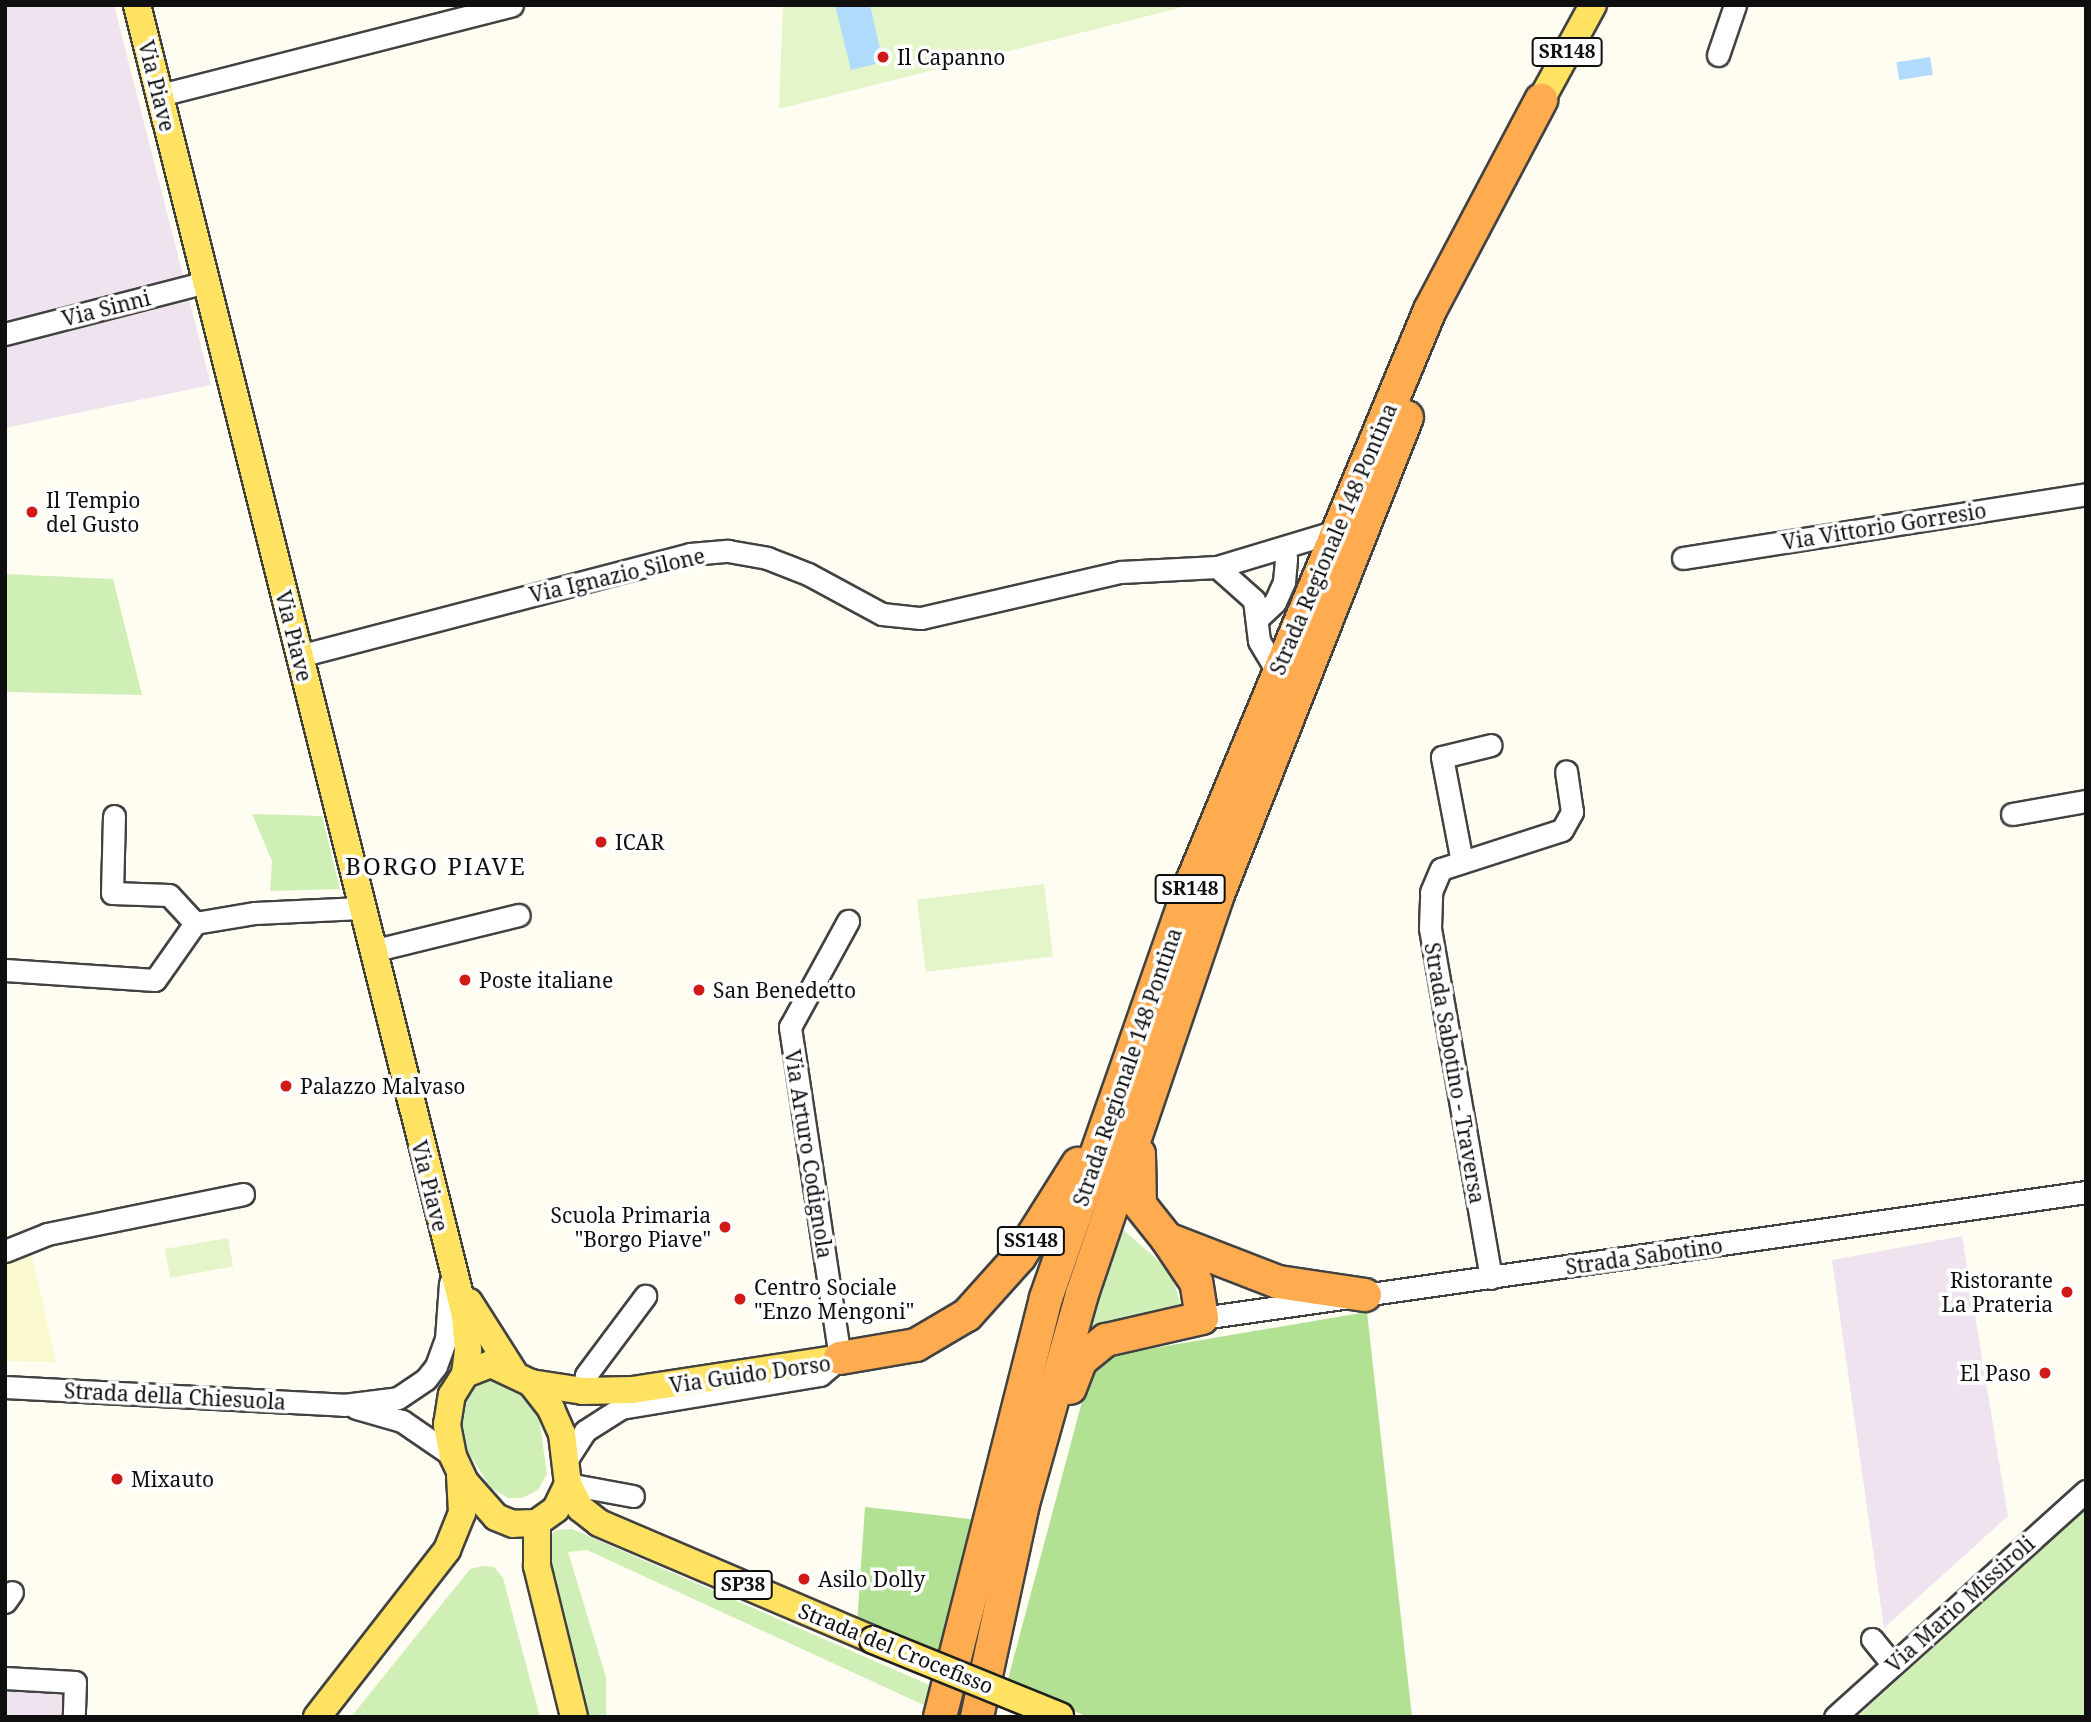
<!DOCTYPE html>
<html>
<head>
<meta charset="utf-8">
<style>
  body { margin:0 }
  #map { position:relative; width:2091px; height:1722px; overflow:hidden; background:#fffdf2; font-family:"Noto Serif",serif }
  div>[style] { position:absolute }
  .industrial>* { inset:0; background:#eee3ef; transform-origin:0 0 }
  .farmland>* { inset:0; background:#f9f8ce }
  .green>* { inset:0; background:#d0efb6 }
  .forest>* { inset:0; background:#b2e194 }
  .pitch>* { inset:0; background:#e3f5c9; transform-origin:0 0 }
  .water>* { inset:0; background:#b0dbfd; transform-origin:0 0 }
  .roads { filter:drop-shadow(2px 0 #424242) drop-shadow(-2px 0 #424242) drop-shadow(0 2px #424242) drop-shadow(0 -2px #424242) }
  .minor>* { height:21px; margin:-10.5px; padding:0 10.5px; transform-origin:10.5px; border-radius:10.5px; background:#fff }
  .major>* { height:26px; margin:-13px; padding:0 13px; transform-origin:13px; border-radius:13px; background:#ffe262 }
  .highway>* { height:32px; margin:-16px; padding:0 16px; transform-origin:16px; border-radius:16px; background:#ffab50 }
  .bridges { filter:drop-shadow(2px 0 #202020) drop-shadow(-2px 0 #202020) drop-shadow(0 2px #202020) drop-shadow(0 -2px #202020) }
  .major-bridge>* { height:26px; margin:-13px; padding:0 13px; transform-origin:13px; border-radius:13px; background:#ffe262 }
  .dots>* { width:19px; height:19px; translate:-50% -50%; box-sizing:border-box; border:4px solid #fff; border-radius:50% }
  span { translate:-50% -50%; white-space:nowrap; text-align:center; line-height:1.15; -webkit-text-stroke:7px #fff; paint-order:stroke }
  .shield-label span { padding:2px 5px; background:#fff; border:2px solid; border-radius:5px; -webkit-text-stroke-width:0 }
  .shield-label { font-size:19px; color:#0f0f0f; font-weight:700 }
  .poi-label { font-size:21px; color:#0f0f0f }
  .left { translate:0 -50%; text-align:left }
  .right { translate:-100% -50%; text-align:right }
  .street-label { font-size:21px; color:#0f0f0f }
  .quarter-label { font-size:24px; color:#0f0f0f; letter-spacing:2px }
  .frame { position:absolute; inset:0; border:7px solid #0f0f0f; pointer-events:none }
</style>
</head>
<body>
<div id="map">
  <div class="industrial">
    <i style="clip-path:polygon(5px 5px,114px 5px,211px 385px,5px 428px)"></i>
    <i style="clip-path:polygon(1962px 1236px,2008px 1516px,1884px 1628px,1832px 1260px)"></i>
    <i style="left:5px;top:1669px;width:79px;height:48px;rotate:4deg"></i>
  </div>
  <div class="farmland">
    <i style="clip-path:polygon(31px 1252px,56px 1362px,5px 1361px,5px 1263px)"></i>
  </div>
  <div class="green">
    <i style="clip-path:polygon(5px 574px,113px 579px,142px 695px,5px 692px)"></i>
    <i style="clip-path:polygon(252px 814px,322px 816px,340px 889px,270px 891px,272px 861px)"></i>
    <i style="clip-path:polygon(1119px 1226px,1171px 1272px,1184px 1316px,1086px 1333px)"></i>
    <i style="clip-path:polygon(485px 1375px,503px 1375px,529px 1399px,539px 1417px,547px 1474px,538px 1490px,522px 1498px,508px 1498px,491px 1488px,461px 1441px,457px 1412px,468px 1384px)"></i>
    <i style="clip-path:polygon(2086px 1508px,2086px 1717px,1857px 1717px)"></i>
    <i style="clip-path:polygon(572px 1529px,934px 1687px,928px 1707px,587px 1550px,568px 1552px,606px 1677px,606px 1717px,584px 1717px,545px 1568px,545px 1541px,556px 1530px)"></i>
    <i style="clip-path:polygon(482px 1566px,494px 1567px,503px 1578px,540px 1717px,351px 1717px,470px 1569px)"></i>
  </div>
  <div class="forest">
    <i style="clip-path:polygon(1367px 1312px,1412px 1717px,1088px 1717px,1007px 1683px,1092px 1364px,1113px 1355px)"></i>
    <i style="clip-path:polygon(865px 1507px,979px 1520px,947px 1657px,857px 1624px)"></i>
  </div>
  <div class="pitch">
    <i style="clip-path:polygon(783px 5px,1191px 5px,779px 109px)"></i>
    <i style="left:1044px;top:884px;width:73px;height:128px;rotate:83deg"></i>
    <i style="left:228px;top:1238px;width:29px;height:64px;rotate:80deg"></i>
  </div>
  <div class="water">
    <i style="clip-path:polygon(835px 5px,870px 5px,883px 62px,851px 70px)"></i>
    <i style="left:1930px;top:57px;width:18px;height:34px;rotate:81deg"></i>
  </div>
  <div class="roads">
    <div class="minor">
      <i style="left:1718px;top:55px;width:53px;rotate:-71.2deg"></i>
      <i style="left:160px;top:95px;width:363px;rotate:-14.3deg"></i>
      <i style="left:5px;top:334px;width:208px;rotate:-14.5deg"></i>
      <i style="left:1683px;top:558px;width:408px;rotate:-9deg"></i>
      <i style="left:1217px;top:567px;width:50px;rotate:41.7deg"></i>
      <i style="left:1254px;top:600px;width:41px;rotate:83deg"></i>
      <i style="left:1259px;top:641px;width:35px;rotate:59deg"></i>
      <i style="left:1258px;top:618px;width:23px;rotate:-43deg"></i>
      <i style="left:1275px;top:602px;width:22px;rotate:-66deg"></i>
      <i style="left:1284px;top:582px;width:24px;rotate:-85deg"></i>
      <i style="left:1286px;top:558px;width:10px;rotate:-114deg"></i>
      <i style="left:299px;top:656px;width:404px;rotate:-14.6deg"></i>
      <i style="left:690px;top:554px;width:38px;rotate:-5deg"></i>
      <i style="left:728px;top:551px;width:40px;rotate:10deg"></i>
      <i style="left:767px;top:558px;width:44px;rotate:21.3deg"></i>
      <i style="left:808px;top:574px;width:84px;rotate:28.4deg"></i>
      <i style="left:882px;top:614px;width:39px;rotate:6deg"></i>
      <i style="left:921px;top:618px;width:205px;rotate:-13deg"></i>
      <i style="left:1121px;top:572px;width:96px;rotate:-3deg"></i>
      <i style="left:1217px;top:567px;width:122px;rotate:-16.7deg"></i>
      <i style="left:2012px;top:814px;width:75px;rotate:-10deg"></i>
      <i style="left:114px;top:816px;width:77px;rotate:91.5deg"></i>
      <i style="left:112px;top:893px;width:57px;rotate:2deg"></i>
      <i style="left:169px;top:895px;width:38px;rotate:47deg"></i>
      <i style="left:1462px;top:862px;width:107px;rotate:-100.8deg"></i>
      <i style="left:1442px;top:757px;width:50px;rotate:-13.8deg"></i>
      <i style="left:372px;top:951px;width:151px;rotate:-13.8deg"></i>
      <i style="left:5px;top:970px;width:150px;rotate:3.8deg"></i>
      <i style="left:155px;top:980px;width:70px;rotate:-54.9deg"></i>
      <i style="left:195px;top:923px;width:61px;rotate:-9.5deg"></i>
      <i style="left:255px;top:913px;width:106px;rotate:-2.7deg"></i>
      <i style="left:5px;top:1251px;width:45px;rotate:-22deg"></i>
      <i style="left:47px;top:1234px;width:200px;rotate:-11.5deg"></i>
      <i style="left:1491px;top:1278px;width:355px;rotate:-99.9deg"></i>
      <i style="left:1430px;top:928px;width:36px;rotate:-88deg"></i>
      <i style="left:1431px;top:892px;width:25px;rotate:-67deg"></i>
      <i style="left:1441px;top:869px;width:127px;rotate:-17.9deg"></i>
      <i style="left:1562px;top:830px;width:21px;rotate:-61deg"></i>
      <i style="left:1572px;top:812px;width:41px;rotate:-98.3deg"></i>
      <i style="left:1202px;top:1318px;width:893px;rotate:-8.11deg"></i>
      <i style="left:5px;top:1387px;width:339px;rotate:3deg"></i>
      <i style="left:344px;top:1405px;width:54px;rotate:-7.4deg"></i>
      <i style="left:398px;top:1398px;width:34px;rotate:-34deg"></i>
      <i style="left:426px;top:1379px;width:16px;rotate:-52deg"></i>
      <i style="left:436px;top:1366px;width:29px;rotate:-70deg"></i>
      <i style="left:446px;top:1339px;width:56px;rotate:-85.9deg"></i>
      <i style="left:583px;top:1391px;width:16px;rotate:-79deg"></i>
      <i style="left:586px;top:1375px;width:99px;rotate:-53.2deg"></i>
      <i style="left:356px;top:1408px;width:48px;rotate:15.8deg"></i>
      <i style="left:402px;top:1421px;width:62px;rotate:34.5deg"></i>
      <i style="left:567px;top:1459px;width:33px;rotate:-57deg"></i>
      <i style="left:585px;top:1431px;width:43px;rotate:-32.6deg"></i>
      <i style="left:621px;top:1408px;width:202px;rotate:-9.4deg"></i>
      <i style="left:820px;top:1375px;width:26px;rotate:-40deg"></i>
      <i style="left:840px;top:1358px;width:335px;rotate:-98.6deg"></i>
      <i style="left:790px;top:1027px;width:121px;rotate:-61.3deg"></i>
      <i style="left:568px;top:1484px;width:66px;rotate:10.5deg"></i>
      <i style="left:5px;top:1602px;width:12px;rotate:-55deg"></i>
      <i style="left:1872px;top:1639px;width:33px;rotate:51deg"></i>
      <i style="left:5px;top:1678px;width:70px;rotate:3.3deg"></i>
      <i style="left:75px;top:1682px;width:35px;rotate:92deg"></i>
      <i style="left:1835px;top:1717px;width:338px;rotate:-42deg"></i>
    </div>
    <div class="major">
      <i style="left:137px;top:5px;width:1351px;rotate:75.95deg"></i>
      <i style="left:465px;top:1316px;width:34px;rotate:85deg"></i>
      <i style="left:468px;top:1350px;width:24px;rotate:97deg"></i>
      <i style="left:1541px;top:100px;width:108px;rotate:-61.3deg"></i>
      <i style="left:469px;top:1302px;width:82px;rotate:57.5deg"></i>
      <i style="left:491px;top:1364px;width:44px;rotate:25.4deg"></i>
      <i style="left:531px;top:1383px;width:33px;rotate:52deg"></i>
      <i style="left:551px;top:1409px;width:27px;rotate:66deg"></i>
      <i style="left:562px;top:1434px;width:50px;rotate:83.2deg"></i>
      <i style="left:568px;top:1484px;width:28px;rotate:116deg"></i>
      <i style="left:556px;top:1509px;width:24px;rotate:144deg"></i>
      <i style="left:537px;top:1523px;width:24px;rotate:178deg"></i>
      <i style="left:513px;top:1524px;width:18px;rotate:-158deg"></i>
      <i style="left:496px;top:1517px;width:47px;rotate:-131.5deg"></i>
      <i style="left:465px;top:1482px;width:29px;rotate:-115deg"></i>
      <i style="left:453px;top:1456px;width:32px;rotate:-101deg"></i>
      <i style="left:447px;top:1425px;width:30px;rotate:-81deg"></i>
      <i style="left:452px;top:1395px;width:25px;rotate:-58deg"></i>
      <i style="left:465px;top:1374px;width:28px;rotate:-21deg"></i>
      <i style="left:531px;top:1383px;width:53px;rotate:8.7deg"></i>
      <i style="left:583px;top:1391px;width:49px;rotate:-1.2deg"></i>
      <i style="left:632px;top:1390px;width:210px;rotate:-8.7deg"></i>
      <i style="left:568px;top:1484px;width:27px;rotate:63deg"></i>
      <i style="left:580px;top:1508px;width:24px;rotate:38deg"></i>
      <i style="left:599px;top:1523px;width:298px;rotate:23.1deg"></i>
      <i style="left:537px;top:1523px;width:43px;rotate:90deg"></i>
      <i style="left:537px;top:1566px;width:155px;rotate:76.2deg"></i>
      <i style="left:317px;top:1717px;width:212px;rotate:-52.1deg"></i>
      <i style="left:447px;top:1550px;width:40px;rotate:-68deg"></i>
      <i style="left:462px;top:1513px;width:38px;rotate:-93deg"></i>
    </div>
    <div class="highway">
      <i style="left:1139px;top:1154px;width:51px;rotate:88.9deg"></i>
      <i style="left:1140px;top:1205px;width:43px;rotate:51.5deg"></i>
      <i style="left:1167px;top:1239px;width:119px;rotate:21.2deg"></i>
      <i style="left:1278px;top:1282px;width:88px;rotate:8.5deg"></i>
      <i style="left:840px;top:1358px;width:77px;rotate:-9.7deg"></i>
      <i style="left:916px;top:1345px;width:59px;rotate:-30.5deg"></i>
      <i style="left:967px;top:1315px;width:79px;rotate:-48.1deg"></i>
      <i style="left:1020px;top:1256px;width:109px;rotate:-57.8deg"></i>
      <i style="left:1070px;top:1388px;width:30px;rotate:-69deg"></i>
      <i style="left:1081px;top:1360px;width:32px;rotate:-39deg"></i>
      <i style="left:1106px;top:1340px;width:98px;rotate:-12.9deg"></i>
      <i style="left:1202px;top:1318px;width:36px;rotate:-99deg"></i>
      <i style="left:1196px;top:1282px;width:52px;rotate:-124deg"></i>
      <i style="left:940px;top:1717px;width:432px;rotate:-75.8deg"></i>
      <i style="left:1046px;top:1298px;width:441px;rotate:-70.7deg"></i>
      <i style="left:1192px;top:882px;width:620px;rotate:-67.41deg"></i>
      <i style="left:1430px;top:310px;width:238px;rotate:-62.1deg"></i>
      <i style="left:977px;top:1717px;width:218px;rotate:-77.8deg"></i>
      <i style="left:1023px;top:1504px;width:218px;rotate:-74.3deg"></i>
      <i style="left:1082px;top:1294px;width:419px;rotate:-71.2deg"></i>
      <i style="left:1217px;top:897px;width:516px;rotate:-68.4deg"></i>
    </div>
  </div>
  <div class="bridges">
    <div class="major-bridge">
      <i style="left:873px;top:1640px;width:202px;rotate:22.1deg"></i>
    </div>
  </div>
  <div class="dots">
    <i style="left:883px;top:57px;background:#d01a17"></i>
    <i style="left:32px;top:512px;background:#d01a17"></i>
    <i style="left:601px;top:842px;background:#d01a17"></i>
    <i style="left:465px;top:980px;background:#d01a17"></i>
    <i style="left:699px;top:990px;background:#d01a17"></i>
    <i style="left:286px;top:1086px;background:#d01a17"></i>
    <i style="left:725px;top:1227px;background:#d01a17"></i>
    <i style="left:2067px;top:1292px;background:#d01a17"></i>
    <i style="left:740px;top:1299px;background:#d01a17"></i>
    <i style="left:2045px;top:1373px;background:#d01a17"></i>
    <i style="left:117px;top:1479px;background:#d01a17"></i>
    <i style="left:804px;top:1579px;background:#d01a17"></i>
  </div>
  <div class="shield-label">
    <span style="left:1567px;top:52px">SR148</span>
    <span style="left:1190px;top:889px">SR148</span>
    <span style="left:1031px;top:1241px">SS148</span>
    <span style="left:743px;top:1585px">SP38</span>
  </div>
  <div class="poi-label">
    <span class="left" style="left:897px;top:57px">Il Capanno</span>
    <span class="left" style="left:46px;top:512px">Il Tempio<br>del Gusto</span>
    <span class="left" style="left:615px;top:842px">ICAR</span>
    <span class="left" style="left:479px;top:980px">Poste italiane</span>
    <span class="left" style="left:713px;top:990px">San Benedetto</span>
    <span class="left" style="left:300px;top:1086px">Palazzo Malvaso</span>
    <span class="right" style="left:711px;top:1227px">Scuola Primaria<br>"Borgo Piave"</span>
    <span class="right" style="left:2053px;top:1292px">Ristorante<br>La Prateria</span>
    <span class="left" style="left:754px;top:1299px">Centro Sociale<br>"Enzo Mengoni"</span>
    <span class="right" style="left:2031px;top:1373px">El Paso</span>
    <span class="left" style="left:131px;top:1479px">Mixauto</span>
    <span class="left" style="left:818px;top:1579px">Asilo Dolly</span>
  </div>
  <div class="street-label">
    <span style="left:157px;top:86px;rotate:76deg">Via Piave</span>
    <span style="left:106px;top:308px;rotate:-14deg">Via Sinni</span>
    <span style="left:1884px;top:526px;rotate:-9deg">Via Vittorio Gorresio</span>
    <span style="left:1333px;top:539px;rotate:-67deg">Strada Regionale 148 Pontina</span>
    <span style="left:617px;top:575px;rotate:-13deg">Via Ignazio Silone</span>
    <span style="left:294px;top:636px;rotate:76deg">Via Piave</span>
    <span style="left:1127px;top:1067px;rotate:-71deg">Strada Regionale 148 Pontina</span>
    <span style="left:1455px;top:1073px;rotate:80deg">Strada Sabotino - Traversa</span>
    <span style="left:809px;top:1154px;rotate:81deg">Via Arturo Codignola</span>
    <span style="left:430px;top:1186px;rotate:76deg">Via Piave</span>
    <span style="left:1644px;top:1256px;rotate:-8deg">Strada Sabotino</span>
    <span style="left:750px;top:1374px;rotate:-8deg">Via Guido Dorso</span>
    <span style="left:175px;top:1396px;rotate:3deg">Strada della Chiesuola</span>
    <span style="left:1960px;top:1604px;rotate:-42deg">Via Mario Missiroli</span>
    <span style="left:896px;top:1648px;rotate:22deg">Strada del Crocefisso</span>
  </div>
  <div class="quarter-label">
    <span style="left:436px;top:866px">BORGO PIAVE</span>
  </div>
  <div class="frame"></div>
</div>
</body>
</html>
